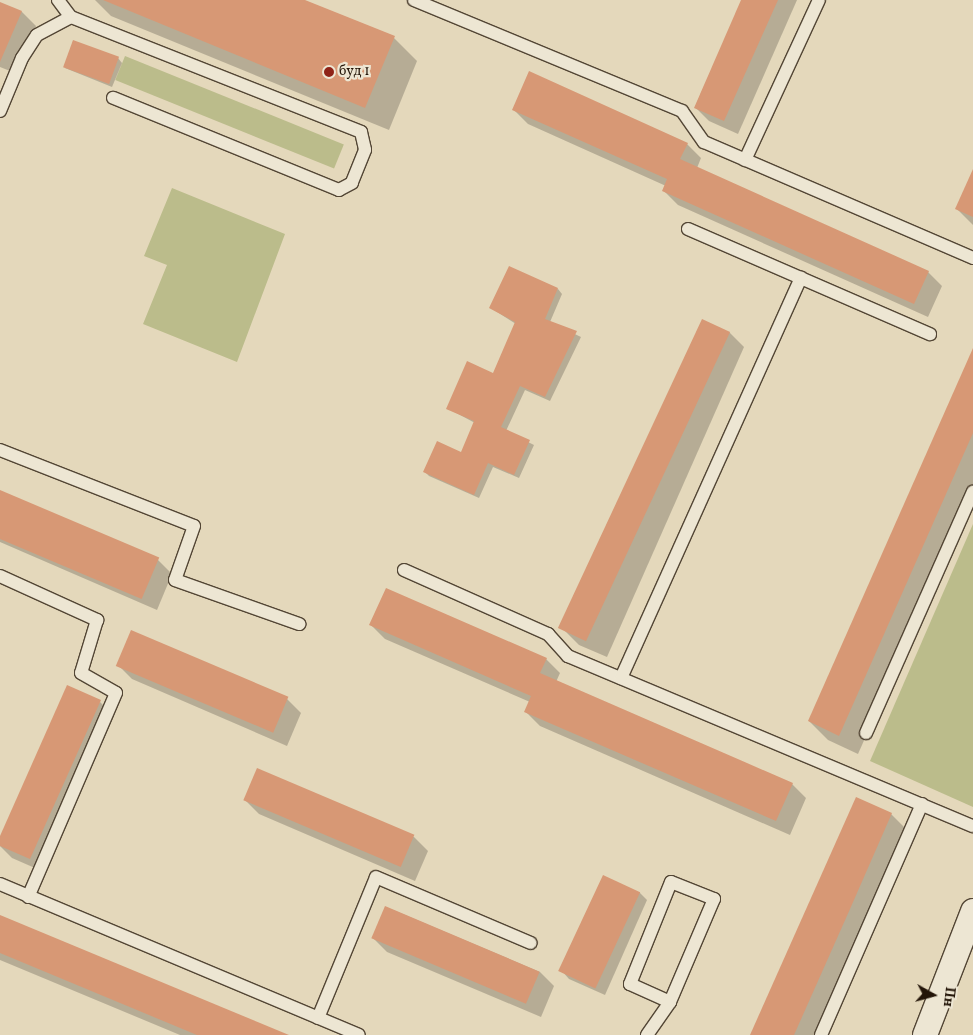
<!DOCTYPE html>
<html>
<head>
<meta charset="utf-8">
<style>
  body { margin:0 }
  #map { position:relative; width:973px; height:1035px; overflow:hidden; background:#e4d8bb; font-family:Vollkorn,serif }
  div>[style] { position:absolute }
  .green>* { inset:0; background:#bbbc8b; transform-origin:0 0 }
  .shadow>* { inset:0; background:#0003 }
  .building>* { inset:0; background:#d79875; transform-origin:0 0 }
  .roads { filter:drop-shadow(1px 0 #534635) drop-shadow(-1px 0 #534635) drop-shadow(0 1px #534635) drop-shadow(0 -1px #534635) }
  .lane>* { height:12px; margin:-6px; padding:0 6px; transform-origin:6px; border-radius:6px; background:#ede6d3 }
  .street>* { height:24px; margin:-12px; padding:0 12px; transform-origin:12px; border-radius:12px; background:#ede6d3 }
  .dots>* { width:14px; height:14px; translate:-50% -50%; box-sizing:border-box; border:2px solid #ede6d3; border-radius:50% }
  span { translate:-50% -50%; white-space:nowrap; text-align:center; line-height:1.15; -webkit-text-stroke:4.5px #ede6d3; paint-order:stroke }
  .poi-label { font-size:14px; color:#231508 }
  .left { translate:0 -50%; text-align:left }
  .north { position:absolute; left:908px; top:970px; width:50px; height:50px; -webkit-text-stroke:4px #ede6d3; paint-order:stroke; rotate:97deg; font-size:14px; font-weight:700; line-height:20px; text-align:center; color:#231508 }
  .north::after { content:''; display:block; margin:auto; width:18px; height:22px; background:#231508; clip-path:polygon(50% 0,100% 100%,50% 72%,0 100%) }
</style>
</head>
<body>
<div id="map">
  <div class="green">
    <i style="left:125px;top:56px;width:236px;height:26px;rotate:22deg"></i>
    <i style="clip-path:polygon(172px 188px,285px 234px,237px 362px,143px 324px,167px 265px,144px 256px)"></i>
    <i style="clip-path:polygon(973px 524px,973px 807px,870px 761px)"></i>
  </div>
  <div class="shadow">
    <i style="clip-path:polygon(95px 0,303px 0,394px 38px,417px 61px,389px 130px,111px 16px)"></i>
    <i style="clip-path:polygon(742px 0,797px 0,738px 134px,709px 121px,695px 107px)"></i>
    <i style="clip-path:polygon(0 3px,22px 12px,36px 26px,15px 73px,0 67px)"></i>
    <i style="clip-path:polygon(118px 58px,122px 63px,112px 87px,65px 68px)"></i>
    <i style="clip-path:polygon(514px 110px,687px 144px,701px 158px,697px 168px,928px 272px,942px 286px,928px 317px,678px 205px,664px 191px,666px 186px,528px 124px)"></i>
    <i style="clip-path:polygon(973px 172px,973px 225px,957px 209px)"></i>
    <i style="clip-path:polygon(558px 289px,562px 294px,550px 322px,581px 337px,550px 401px,525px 390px,506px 431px,534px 445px,519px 478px,493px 467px,479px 498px,429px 476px,425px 472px,461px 454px,475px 423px,447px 408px,493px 375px,516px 324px,491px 308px)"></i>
    <i style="clip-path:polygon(702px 321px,730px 333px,744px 347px,607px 657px,579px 645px,565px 631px)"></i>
    <i style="clip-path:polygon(973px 351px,973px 495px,858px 754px,828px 740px,809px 721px)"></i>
    <i style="clip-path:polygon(0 491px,158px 560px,172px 574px,157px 610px,0 542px)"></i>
    <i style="clip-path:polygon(371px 625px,546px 659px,560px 673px,556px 682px,792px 784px,806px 798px,790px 835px,540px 726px,526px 712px,530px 702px,385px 639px)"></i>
    <i style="clip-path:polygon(118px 665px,287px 699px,301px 713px,287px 746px,132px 679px)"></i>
    <i style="clip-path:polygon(100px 702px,114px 716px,44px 872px,12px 858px,0 846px,0 839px)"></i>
    <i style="clip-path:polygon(258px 770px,414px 837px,428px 851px,415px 881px,259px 814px,245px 800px)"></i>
    <i style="clip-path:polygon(891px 814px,910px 833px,821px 1035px,752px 1035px)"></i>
    <i style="clip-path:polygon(604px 877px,640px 893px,647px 900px,605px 995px,569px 979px,562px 971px)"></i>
    <i style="clip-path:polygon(386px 907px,540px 972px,554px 986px,541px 1017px,387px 952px,373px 938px)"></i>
    <i style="clip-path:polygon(0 916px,286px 1035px,180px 1035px,0 960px)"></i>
  </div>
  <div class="building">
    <i style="clip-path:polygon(103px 0,305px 0,395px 36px,365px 108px)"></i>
    <i style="clip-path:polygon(741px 0,778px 0,724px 121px,694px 108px)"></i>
    <i style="clip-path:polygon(0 2px,22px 11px,0 62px)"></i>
    <i style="left:73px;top:40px;width:49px;height:29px;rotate:20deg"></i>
    <i style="clip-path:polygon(529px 71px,688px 143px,680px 159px,929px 271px,914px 304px,662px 191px,667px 179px,512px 110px)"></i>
    <i style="clip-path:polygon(973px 169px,973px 217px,955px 209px)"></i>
    <i style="clip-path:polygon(509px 266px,558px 288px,545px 319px,577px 331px,545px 397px,520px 386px,501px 427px,530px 440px,514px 475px,488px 463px,474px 495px,423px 472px,437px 441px,461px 452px,474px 421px,446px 409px,467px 361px,493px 373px,515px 322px,489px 308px)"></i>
    <i style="left:702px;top:319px;width:31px;height:341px;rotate:25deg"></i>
    <i style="clip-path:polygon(973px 348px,973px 433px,839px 736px,808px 721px)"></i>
    <i style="left:0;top:490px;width:173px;height:45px;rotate:23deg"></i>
    <i style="clip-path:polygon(386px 588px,547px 658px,540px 673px,793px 783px,776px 821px,524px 712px,531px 696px,369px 625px)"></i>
    <i style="left:131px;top:630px;width:171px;height:39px;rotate:23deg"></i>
    <i style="clip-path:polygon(67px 685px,101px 700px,30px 859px,0 846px,0 836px)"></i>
    <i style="left:257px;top:768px;width:171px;height:35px;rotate:23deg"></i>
    <i style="clip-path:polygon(856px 797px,892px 813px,850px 909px,794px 1035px,750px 1035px)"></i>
    <i style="left:603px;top:875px;width:41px;height:106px;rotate:25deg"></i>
    <i style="left:385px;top:906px;width:168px;height:35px;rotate:23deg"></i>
    <i style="clip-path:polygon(0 915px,289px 1035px,197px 1035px,0 953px)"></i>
  </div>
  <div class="roads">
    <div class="lane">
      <i style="left:58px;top:0;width:21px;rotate:53deg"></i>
      <i style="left:71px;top:17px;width:312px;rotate:21.6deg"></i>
      <i style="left:361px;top:132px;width:18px;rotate:77deg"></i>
      <i style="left:365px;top:150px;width:35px;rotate:112deg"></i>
      <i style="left:352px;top:183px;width:15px;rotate:152deg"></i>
      <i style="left:339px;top:190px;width:244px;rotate:-157.8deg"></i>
      <i style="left:414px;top:0;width:290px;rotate:22.5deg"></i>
      <i style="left:682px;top:111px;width:38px;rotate:55deg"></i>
      <i style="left:704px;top:142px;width:293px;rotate:23.3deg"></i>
      <i style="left:0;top:111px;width:57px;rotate:-67.5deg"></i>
      <i style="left:22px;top:58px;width:27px;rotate:-57deg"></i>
      <i style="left:37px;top:35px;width:38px;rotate:-28deg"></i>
      <i style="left:745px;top:160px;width:176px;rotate:-65.2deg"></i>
      <i style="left:688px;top:229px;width:264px;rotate:23.5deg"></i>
      <i style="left:0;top:450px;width:208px;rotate:21.4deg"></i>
      <i style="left:194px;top:526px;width:57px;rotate:109.4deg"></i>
      <i style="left:175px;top:580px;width:132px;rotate:19.5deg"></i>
      <i style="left:404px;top:570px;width:158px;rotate:24deg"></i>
      <i style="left:548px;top:634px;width:30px;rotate:48deg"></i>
      <i style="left:568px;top:656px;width:439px;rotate:22.8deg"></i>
      <i style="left:0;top:576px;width:107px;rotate:24.4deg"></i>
      <i style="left:97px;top:620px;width:55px;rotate:106.8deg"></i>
      <i style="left:81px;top:673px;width:40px;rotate:29.7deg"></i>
      <i style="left:116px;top:693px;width:222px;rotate:113.3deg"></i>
      <i style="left:621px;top:678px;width:439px;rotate:-65.8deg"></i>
      <i style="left:866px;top:733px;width:264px;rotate:-66.1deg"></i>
      <i style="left:0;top:884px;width:389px;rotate:22.8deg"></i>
      <i style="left:318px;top:1018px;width:152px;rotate:-67.6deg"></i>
      <i style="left:376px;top:877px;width:168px;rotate:23.1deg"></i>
      <i style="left:647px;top:1035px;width:40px;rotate:-55.1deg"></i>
      <i style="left:670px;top:1002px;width:112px;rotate:-66.9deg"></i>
      <i style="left:714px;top:899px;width:46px;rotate:-158.4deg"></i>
      <i style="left:671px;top:882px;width:110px;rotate:111.9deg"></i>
      <i style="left:630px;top:984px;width:44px;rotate:24.2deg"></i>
      <i style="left:821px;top:1035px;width:252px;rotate:-66.4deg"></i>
    </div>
    <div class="street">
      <i style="left:925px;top:1035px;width:133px;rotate:-68.8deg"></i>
    </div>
  </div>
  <div class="dots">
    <i style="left:329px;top:72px;background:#8f2418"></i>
  </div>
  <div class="poi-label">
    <span class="left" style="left:339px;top:72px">буд 1</span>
  </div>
  <div class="north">Пн</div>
</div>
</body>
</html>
